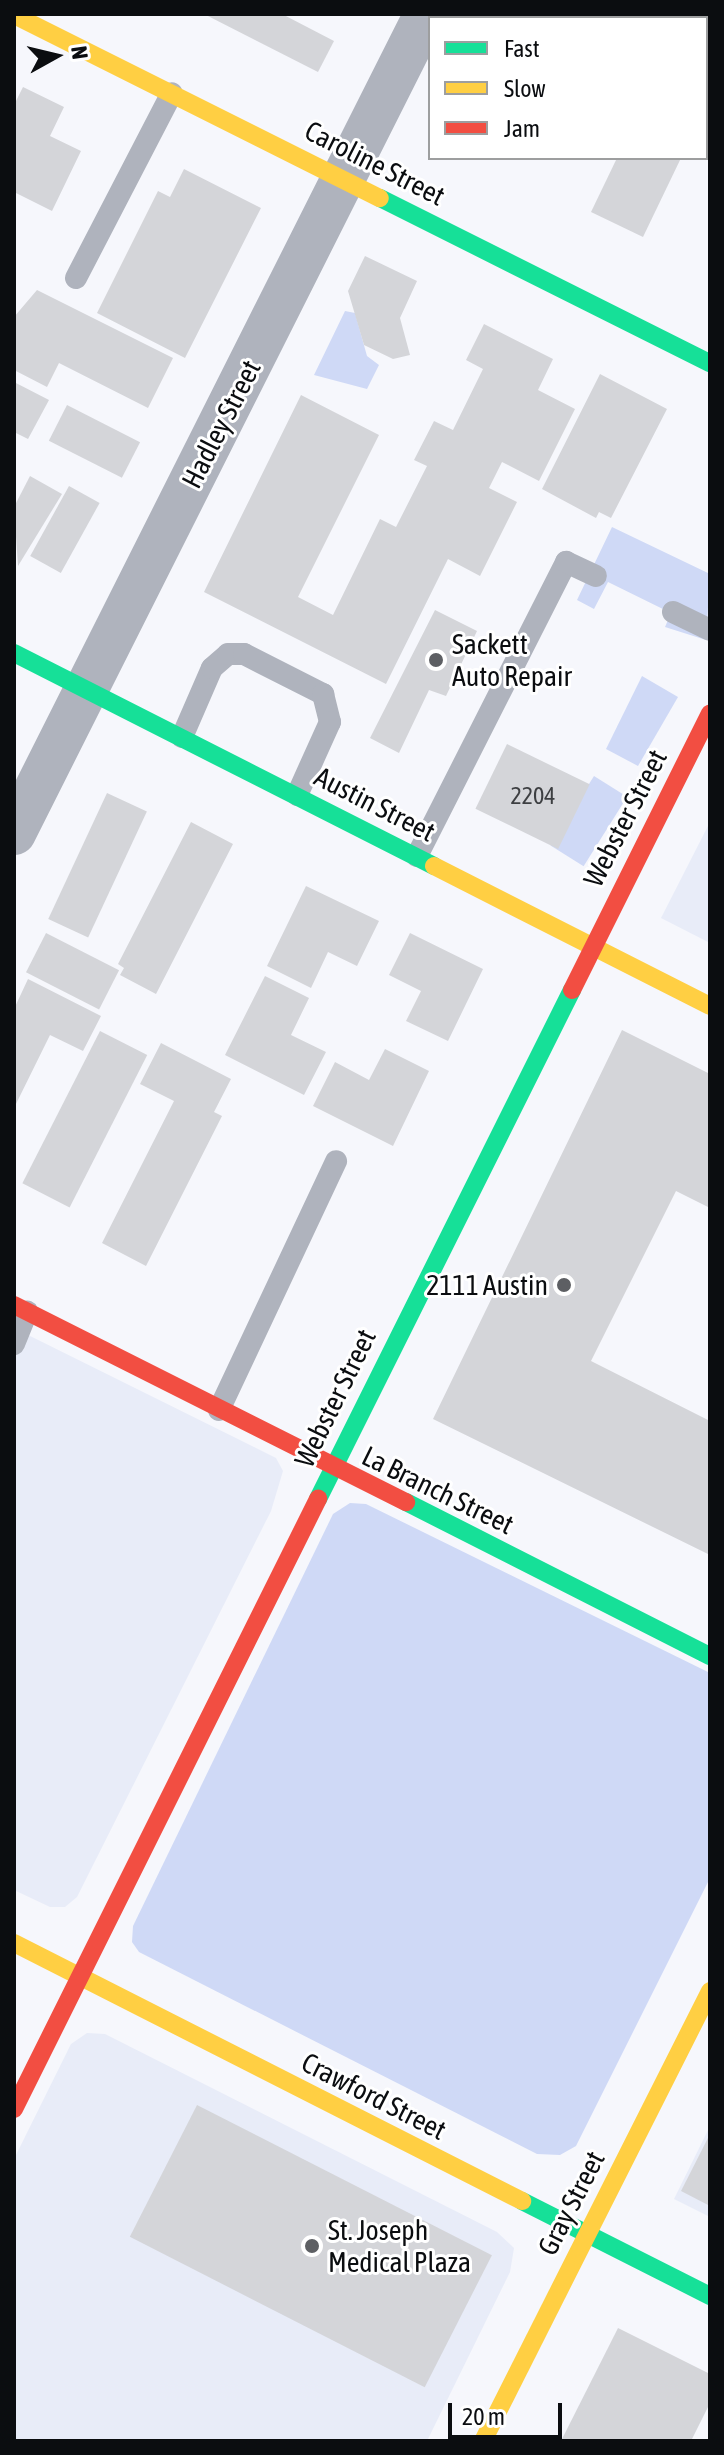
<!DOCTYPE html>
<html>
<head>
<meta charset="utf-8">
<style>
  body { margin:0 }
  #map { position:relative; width:724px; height:2455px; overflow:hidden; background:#f6f7fc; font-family:"Asap Condensed",sans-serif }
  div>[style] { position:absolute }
  .built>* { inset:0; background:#e8ecf8 }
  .green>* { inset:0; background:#cfd9f6; transform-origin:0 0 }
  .building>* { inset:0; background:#d4d5d9; transform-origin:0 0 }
  .lane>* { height:22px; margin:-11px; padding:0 11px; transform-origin:11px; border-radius:11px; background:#afb3bd }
  .street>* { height:44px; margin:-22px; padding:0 22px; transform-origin:22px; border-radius:22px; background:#afb3bd }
  .fast>* { height:18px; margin:-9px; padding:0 9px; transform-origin:9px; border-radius:9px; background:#16e098 }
  .slow>* { height:18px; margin:-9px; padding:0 9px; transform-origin:9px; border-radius:9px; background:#ffcf43 }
  .jam>* { height:18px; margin:-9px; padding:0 9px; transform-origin:9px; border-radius:9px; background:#f24e42 }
  .dots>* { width:22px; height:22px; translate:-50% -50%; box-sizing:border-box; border:4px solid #fff; border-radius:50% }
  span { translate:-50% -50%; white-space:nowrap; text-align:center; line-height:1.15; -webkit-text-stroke:6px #fff; paint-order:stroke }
  .number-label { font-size:24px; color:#3d3f42 }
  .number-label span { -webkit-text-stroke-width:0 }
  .street-label { font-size:28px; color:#0b0d10 }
  .poi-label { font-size:28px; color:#0b0d10 }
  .left { translate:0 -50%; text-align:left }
  .right { translate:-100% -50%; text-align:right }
  .frame { position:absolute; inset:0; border:16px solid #0b0d10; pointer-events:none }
  .legend { position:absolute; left:428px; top:16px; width:280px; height:144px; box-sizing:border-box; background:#fff; border:2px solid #9d9e9f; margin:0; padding:10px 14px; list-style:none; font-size:24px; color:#0b0d10 }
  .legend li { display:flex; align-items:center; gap:16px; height:40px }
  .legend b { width:40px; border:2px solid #9d9e9f }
  .north { position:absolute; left:16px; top:16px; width:80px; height:80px; -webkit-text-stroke:6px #fff; paint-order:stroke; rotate:82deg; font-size:22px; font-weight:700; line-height:32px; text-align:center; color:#0b0d10 }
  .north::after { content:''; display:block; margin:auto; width:28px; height:36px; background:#0b0d10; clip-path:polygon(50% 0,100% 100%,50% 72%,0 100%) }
  .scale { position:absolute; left:448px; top:2403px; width:114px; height:36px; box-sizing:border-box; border:4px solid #0b0d10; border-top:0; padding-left:10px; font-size:24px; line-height:28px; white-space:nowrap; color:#0b0d10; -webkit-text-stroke:6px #fff; paint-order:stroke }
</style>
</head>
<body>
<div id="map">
  <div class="built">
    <i style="clip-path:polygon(710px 822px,710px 943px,661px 918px)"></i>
    <i style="clip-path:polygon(14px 1328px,276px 1458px,283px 1471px,271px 1511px,77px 1897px,65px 1907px,50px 1907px,14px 1890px)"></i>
    <i style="clip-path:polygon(87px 2033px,105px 2034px,497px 2232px,514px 2248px,510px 2272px,427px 2441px,14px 2441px,14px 2159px,71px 2044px)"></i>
    <i style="clip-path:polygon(710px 2126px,710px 2217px,674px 2199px)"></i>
  </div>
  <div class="green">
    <i style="clip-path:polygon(345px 311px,355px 313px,367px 356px,379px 365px,367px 389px,314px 375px)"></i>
    <i style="clip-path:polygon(612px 527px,710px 574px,706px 640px,665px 627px,671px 613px,608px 582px,594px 609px,577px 600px)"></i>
    <i style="clip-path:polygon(642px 676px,678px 697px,638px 766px,606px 749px)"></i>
    <i style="left:594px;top:776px;width:39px;height:82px;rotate:32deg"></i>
    <i style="clip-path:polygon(350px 1503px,366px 1504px,710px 1673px,710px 1878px,576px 2146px,560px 2155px,537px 2154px,139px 1952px,132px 1942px,133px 1926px,333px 1514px)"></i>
  </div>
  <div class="building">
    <i style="clip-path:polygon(204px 14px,282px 14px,334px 41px,318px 72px)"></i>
    <i style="clip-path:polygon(23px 87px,64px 107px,50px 136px,81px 151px,52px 211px,14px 192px,14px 105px)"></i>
    <i style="clip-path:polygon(617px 158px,681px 158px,643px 237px,591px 212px)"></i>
    <i style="clip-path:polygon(184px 169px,261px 208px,185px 358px,97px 313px,158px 191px,170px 197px)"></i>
    <i style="clip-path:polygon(365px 256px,417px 281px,400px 318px,410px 355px,393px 359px,364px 345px,348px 291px)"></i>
    <i style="clip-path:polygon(37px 290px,173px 358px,148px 408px,59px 363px,47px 387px,14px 370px,14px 317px)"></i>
    <i style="clip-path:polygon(484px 324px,553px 359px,538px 390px,575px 409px,539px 481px,502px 462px,489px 488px,517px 502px,480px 576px,448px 559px,386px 684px,204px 592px,301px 395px,379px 435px,298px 597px,333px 615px,380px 519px,396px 527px,427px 466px,414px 460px,434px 421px,453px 430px,483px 369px,466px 360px)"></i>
    <i style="clip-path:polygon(600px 374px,667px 409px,611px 518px,599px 512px,596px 518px,542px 489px)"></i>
    <i style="clip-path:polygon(14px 382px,49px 400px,28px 439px,14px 432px)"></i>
    <i style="left:67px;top:405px;width:82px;height:40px;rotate:27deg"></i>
    <i style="clip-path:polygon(30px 476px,62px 494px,18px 566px,14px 507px)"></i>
    <i style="left:69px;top:486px;width:35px;height:80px;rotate:29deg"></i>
    <i style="clip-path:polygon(435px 610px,477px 631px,446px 696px,429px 690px,399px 753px,370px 738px)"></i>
    <i style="left:507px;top:744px;width:92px;height:72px;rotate:26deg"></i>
    <i style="left:107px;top:793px;width:44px;height:139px;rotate:25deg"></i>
    <i style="clip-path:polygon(191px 822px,233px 844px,156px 994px,120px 975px,124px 968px,118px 964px)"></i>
    <i style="clip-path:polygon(306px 886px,379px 921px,357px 966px,328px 952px,311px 988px,267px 966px)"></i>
    <i style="left:46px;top:933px;width:82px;height:44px;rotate:27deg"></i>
    <i style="clip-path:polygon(410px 933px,483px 969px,448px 1041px,406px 1021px,421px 991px,389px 975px)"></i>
    <i style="clip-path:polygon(265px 976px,309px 998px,291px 1035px,326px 1052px,304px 1095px,225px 1055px)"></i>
    <i style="clip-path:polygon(28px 979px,101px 1016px,83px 1051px,50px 1035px,14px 1108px,14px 1009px)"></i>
    <i style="clip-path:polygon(622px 1030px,710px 1074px,710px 1208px,676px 1191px,591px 1361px,710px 1421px,710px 1555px,433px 1419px)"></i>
    <i style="left:100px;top:1031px;width:53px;height:171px;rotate:27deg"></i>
    <i style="clip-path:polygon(161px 1043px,231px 1079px,214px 1112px,222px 1116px,146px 1266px,102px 1243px,174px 1101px,140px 1084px)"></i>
    <i style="clip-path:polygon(385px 1049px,429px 1071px,393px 1146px,313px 1106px,335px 1062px,369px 1080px)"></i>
    <i style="left:197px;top:2105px;width:331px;height:148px;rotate:27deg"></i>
    <i style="clip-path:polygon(710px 2134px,710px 2206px,681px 2191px)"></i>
    <i style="clip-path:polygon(618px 2328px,710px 2374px,710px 2403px,691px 2441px,561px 2441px)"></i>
  </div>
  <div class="lane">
    <i style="left:76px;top:278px;width:208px;rotate:-62.6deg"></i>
    <i style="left:673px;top:612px;width:41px;rotate:25.9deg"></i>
    <i style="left:182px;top:737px;width:75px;rotate:-66.5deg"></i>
    <i style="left:212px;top:668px;width:21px;rotate:-41deg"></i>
    <i style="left:228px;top:654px;width:16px"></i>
    <i style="left:244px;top:654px;width:89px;rotate:26.9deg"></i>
    <i style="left:323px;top:694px;width:29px;rotate:76deg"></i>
    <i style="left:330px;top:722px;width:80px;rotate:114.3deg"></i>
    <i style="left:417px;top:856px;width:330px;rotate:-63.1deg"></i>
    <i style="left:566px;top:562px;width:33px;rotate:25deg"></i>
    <i style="left:14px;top:1344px;width:35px;rotate:-68deg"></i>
    <i style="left:219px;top:1410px;width:275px;rotate:-64.8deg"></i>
  </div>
  <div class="street">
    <i style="left:14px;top:833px;width:917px;rotate:-63.3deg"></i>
  </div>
  <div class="fast">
    <i style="left:380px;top:198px;width:369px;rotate:26.6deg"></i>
    <i style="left:14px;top:653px;width:471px;rotate:26.9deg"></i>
    <i style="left:318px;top:1499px;width:569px;rotate:-63.48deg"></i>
    <i style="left:406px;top:1502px;width:341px;rotate:26.9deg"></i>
    <i style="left:522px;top:2201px;width:211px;rotate:26.8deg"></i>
  </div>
  <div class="slow">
    <i style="left:14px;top:15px;width:409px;rotate:26.6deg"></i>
    <i style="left:434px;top:866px;width:309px;rotate:26.9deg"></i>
    <i style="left:14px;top:1943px;width:570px;rotate:26.92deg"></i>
    <i style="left:483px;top:2441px;width:504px;rotate:-63.23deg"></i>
  </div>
  <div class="jam">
    <i style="left:572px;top:990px;width:309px;rotate:-63.5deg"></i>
    <i style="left:14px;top:1305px;width:439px;rotate:26.7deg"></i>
    <i style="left:14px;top:2109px;width:682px;rotate:-63.51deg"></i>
  </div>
  <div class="dots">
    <i style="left:436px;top:660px;background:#5d5f63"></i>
    <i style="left:564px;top:1285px;background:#5d5f63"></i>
    <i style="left:312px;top:2246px;background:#5d5f63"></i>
  </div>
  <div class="number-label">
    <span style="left:533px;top:796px">2204</span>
  </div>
  <div class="street-label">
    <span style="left:375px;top:163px;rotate:27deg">Caroline Street</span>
    <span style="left:221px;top:424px;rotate:-63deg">Hadley Street</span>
    <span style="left:375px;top:804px;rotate:27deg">Austin Street</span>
    <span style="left:625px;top:818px;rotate:-63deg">Webster Street</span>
    <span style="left:335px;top:1398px;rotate:-64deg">Webster Street</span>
    <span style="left:438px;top:1490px;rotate:26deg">La Branch Street</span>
    <span style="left:374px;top:2096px;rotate:27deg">Crawford Street</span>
    <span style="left:571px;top:2203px;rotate:-63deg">Gray Street</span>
  </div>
  <div class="poi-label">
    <span class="left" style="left:452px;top:660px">Sackett<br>Auto Repair</span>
    <span class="right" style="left:548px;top:1285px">2111 Austin</span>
    <span class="left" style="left:328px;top:2246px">St. Joseph<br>Medical Plaza</span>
  </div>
  <div class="frame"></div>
  <ul class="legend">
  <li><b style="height:10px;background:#16e098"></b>Fast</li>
  <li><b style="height:10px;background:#ffcf43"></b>Slow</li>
  <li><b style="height:10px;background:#f24e42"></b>Jam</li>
  </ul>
  <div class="north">N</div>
  <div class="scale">20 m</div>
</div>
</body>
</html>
